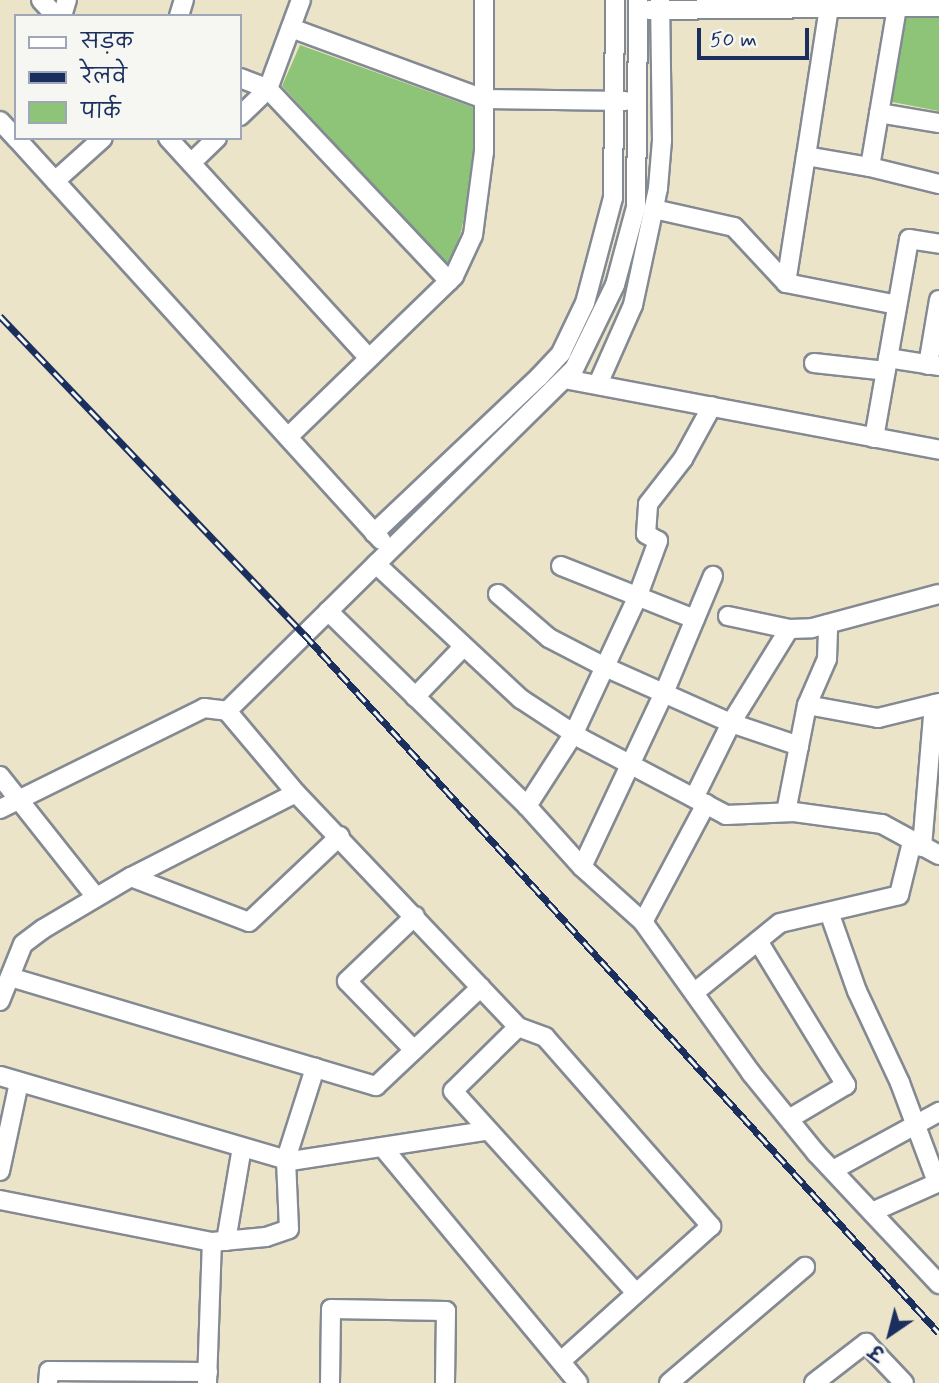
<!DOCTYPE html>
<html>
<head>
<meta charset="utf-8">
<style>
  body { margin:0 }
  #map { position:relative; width:939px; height:1383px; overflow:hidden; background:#ece4c8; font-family:Mynerve,"Playpen Sans Deva",sans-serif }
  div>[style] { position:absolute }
  .green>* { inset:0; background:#8dc477 }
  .roads { filter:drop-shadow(2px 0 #848a93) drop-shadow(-2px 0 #848a93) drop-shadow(0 2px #848a93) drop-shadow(0 -2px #848a93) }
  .minor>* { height:18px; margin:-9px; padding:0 9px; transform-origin:9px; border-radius:9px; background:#fff }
  .rail>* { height:7px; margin-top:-3.5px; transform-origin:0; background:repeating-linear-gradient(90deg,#f6f6f2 0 13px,#1b2f5e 0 26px); box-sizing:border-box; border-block:2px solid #1b2f5e }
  span { translate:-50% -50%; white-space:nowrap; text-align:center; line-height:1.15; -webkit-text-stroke:5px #f6f6f2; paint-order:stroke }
  .legend { position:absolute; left:14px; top:14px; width:228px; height:126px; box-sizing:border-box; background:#f6f6f2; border:2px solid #9ea6b7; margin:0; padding:9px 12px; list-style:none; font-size:21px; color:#1b2f5e }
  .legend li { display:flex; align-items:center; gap:14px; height:35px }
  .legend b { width:35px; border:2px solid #9ea6b7 }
  .north { position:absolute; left:855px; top:1299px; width:70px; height:70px; -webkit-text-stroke:5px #f6f6f2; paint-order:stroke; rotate:215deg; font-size:19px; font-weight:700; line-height:28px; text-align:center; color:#1b2f5e }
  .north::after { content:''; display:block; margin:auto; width:24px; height:32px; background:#1b2f5e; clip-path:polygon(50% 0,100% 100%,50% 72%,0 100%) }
  .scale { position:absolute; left:697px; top:28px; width:112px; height:32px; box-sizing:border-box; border:4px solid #1b2f5e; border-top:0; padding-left:9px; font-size:21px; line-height:24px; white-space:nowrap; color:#1b2f5e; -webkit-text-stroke:5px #f6f6f2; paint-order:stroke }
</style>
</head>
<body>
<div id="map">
  <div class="green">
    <i style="clip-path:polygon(902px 17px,939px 17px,939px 111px,887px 101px)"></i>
    <i style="clip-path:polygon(300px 45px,475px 108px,474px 168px,461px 232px,448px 267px,282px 86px)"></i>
  </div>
  <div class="roads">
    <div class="minor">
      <i style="left:41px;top:0;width:22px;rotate:47deg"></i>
      <i style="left:649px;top:10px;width:290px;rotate:-0.6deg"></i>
      <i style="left:62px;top:16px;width:17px;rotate:-73deg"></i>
      <i style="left:179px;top:16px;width:17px;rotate:-73deg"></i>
      <i style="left:291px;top:28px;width:206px;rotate:20.2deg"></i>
      <i style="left:484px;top:99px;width:141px;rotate:0.8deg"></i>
      <i style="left:240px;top:78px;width:30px;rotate:21deg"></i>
      <i style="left:268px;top:89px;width:264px;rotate:46.7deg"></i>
      <i style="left:879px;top:113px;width:61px;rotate:9.5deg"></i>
      <i style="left:240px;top:116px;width:39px;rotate:-44deg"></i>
      <i style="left:268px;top:89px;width:95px;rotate:-69.7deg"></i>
      <i style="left:0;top:121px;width:23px;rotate:47deg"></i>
      <i style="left:16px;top:138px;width:543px;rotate:47.76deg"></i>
      <i style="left:168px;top:138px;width:298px;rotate:47.6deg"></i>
      <i style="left:806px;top:156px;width:151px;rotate:-81.2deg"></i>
      <i style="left:191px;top:163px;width:36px;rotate:-44deg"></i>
      <i style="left:870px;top:167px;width:71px;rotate:13.8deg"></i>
      <i style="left:55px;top:181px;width:64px;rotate:-41.9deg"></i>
      <i style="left:654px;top:209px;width:82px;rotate:12.7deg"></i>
      <i style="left:734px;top:227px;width:76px;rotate:47.1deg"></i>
      <i style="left:786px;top:283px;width:113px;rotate:11.2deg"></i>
      <i style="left:786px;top:283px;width:129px;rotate:-81.1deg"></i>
      <i style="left:806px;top:156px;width:65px;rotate:9.8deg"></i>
      <i style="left:870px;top:167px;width:162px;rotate:-80.4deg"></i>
      <i style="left:888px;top:358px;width:52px;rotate:8.9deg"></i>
      <i style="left:814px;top:363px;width:72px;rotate:6.3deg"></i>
      <i style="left:928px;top:365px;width:66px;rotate:-80.4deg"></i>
      <i style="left:565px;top:379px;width:381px;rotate:10.7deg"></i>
      <i style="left:598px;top:384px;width:86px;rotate:-66.1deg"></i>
      <i style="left:633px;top:305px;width:120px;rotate:-77.9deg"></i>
      <i style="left:658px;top:188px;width:48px;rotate:-85.2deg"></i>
      <i style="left:662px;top:140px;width:140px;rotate:-90.8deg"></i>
      <i style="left:288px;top:437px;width:231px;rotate:-44.1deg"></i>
      <i style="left:454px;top:276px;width:45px;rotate:-65.1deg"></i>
      <i style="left:473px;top:235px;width:84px;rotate:-82.5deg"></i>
      <i style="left:484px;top:152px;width:152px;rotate:-90deg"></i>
      <i style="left:874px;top:438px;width:202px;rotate:-80deg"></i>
      <i style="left:909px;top:239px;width:30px;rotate:9deg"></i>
      <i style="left:374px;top:533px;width:227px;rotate:-43.4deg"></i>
      <i style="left:539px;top:377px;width:33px;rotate:-47deg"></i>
      <i style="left:561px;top:353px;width:55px;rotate:-64.4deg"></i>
      <i style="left:585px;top:303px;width:109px;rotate:-75.1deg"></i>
      <i style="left:613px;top:198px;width:198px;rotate:-89.4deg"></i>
      <i style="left:376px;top:564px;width:198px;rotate:43deg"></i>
      <i style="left:521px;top:699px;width:73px;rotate:33.3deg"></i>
      <i style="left:582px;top:739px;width:163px;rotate:27.8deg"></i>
      <i style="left:726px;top:815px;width:68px;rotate:-2.5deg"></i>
      <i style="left:794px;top:812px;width:89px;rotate:7.8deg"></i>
      <i style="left:882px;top:824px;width:65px;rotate:28.5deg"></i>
      <i style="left:561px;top:566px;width:144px;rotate:21.6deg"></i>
      <i style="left:498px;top:594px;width:67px;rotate:40.8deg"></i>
      <i style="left:549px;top:638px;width:63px;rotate:27.4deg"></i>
      <i style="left:605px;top:667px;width:138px;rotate:24deg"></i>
      <i style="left:731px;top:723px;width:72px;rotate:18.7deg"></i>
      <i style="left:328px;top:611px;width:279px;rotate:44.4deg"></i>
      <i style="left:527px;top:806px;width:82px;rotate:48deg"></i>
      <i style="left:582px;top:867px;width:82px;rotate:42deg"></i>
      <i style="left:643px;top:922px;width:186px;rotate:54.4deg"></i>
      <i style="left:751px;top:1073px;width:103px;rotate:50.9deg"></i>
      <i style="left:816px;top:1153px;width:180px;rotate:46.8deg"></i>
      <i style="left:728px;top:616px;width:62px;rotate:12deg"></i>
      <i style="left:789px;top:629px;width:23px;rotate:-2deg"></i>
      <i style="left:812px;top:628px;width:131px;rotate:-15deg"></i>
      <i style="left:415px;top:697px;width:68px;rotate:-46.2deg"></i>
      <i style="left:807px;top:705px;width:72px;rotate:10.4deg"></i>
      <i style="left:878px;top:718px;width:63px;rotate:-13.8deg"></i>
      <i style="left:0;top:776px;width:154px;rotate:51.6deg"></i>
      <i style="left:296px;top:793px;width:323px;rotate:46.5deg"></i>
      <i style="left:518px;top:1027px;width:29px;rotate:20deg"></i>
      <i style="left:545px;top:1037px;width:252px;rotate:48.7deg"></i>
      <i style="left:711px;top:1226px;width:200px;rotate:138deg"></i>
      <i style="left:694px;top:798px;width:84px;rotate:-63.7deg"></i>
      <i style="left:731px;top:723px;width:110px;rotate:-58.3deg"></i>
      <i style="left:527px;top:806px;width:87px;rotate:-57.2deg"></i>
      <i style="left:574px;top:733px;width:149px;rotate:-65deg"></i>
      <i style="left:637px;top:598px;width:61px;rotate:-69.8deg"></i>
      <i style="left:658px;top:541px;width:14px;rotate:-150deg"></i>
      <i style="left:646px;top:534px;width:30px;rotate:-86deg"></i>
      <i style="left:648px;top:504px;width:57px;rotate:-52.1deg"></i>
      <i style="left:683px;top:459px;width:60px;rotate:-61.3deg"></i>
      <i style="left:0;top:809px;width:228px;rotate:-26.3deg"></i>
      <i style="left:204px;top:708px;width:23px;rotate:7deg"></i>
      <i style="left:786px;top:812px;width:109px;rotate:-78.9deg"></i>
      <i style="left:807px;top:705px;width:50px;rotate:-66.5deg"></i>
      <i style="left:827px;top:659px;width:35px;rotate:-88deg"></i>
      <i style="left:922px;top:847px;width:143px;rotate:-85.2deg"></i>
      <i style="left:582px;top:867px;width:192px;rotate:-64.8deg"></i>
      <i style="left:664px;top:693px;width:127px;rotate:-67.3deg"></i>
      <i style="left:131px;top:877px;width:126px;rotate:20.9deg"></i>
      <i style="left:249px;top:922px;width:125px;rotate:-43.4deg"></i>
      <i style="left:829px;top:912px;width:84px;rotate:70.5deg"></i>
      <i style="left:857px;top:991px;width:102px;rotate:64.9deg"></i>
      <i style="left:900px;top:1083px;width:106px;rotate:69.5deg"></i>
      <i style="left:643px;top:922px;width:134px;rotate:-61.9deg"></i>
      <i style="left:758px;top:941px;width:169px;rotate:58.6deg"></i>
      <i style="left:846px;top:1085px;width:66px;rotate:149.2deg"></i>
      <i style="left:10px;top:977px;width:382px;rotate:16.6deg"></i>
      <i style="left:376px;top:1086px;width:144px;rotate:-43.3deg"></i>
      <i style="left:695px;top:992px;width:109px;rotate:-39.1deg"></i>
      <i style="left:780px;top:923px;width:122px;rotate:-13.2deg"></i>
      <i style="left:899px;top:895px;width:55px;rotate:-76.2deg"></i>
      <i style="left:0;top:1001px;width:61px;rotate:-68deg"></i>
      <i style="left:23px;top:944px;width:25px;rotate:-37deg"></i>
      <i style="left:43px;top:929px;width:102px;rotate:-30.6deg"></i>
      <i style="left:131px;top:877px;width:185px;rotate:-27deg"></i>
      <i style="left:296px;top:793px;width:107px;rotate:-130.1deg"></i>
      <i style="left:227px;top:711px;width:487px;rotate:-44.6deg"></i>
      <i style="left:574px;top:369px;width:93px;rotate:-64deg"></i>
      <i style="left:615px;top:285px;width:81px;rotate:-74.9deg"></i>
      <i style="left:636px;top:207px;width:207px;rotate:-89.4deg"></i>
      <i style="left:518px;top:1027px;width:91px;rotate:135.4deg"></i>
      <i style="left:453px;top:1091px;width:271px;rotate:47.8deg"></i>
      <i style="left:414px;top:1050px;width:96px;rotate:-134.2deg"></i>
      <i style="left:347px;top:981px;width:94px;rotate:-43.7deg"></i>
      <i style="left:0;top:1076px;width:303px;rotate:16.3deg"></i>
      <i style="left:291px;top:1161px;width:196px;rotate:-8.8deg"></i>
      <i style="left:384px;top:1149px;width:304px;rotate:50.3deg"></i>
      <i style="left:833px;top:1170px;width:121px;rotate:-28.7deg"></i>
      <i style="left:0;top:1171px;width:91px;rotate:-77.9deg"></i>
      <i style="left:0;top:1200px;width:216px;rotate:11.2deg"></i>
      <i style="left:212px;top:1242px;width:54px;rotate:-5.3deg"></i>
      <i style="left:266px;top:1237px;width:24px;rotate:-19deg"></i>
      <i style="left:289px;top:1229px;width:70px;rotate:-92.5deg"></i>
      <i style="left:286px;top:1159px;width:96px;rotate:-72.3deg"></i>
      <i style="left:872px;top:1212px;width:73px;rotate:-24.1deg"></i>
      <i style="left:226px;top:1241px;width:95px;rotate:-80.3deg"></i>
      <i style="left:48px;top:1383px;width:12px;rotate:-85deg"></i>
      <i style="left:49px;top:1371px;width:159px;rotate:0.4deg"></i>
      <i style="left:207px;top:1383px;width:141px;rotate:-88deg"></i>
      <i style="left:330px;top:1383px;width:74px;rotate:-89.2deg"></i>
      <i style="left:331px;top:1309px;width:115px;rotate:1deg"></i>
      <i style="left:446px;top:1311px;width:72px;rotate:90.8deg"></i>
      <i style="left:669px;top:1383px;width:179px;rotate:-40.5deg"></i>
      <i style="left:814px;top:1383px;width:66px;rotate:-37.6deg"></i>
      <i style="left:866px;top:1343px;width:55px;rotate:46.5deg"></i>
    </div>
  </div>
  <div class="rail">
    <i style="left:0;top:316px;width:440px;rotate:46.3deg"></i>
    <i style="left:304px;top:634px;width:944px;rotate:47.75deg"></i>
  </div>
  <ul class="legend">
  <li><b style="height:9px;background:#fff"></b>सड़क</li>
  <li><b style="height:9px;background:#1b2f5e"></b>रेलवे</li>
  <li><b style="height:19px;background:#8dc477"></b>पार्क</li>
  </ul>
  <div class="north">उ</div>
  <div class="scale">50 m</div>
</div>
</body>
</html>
